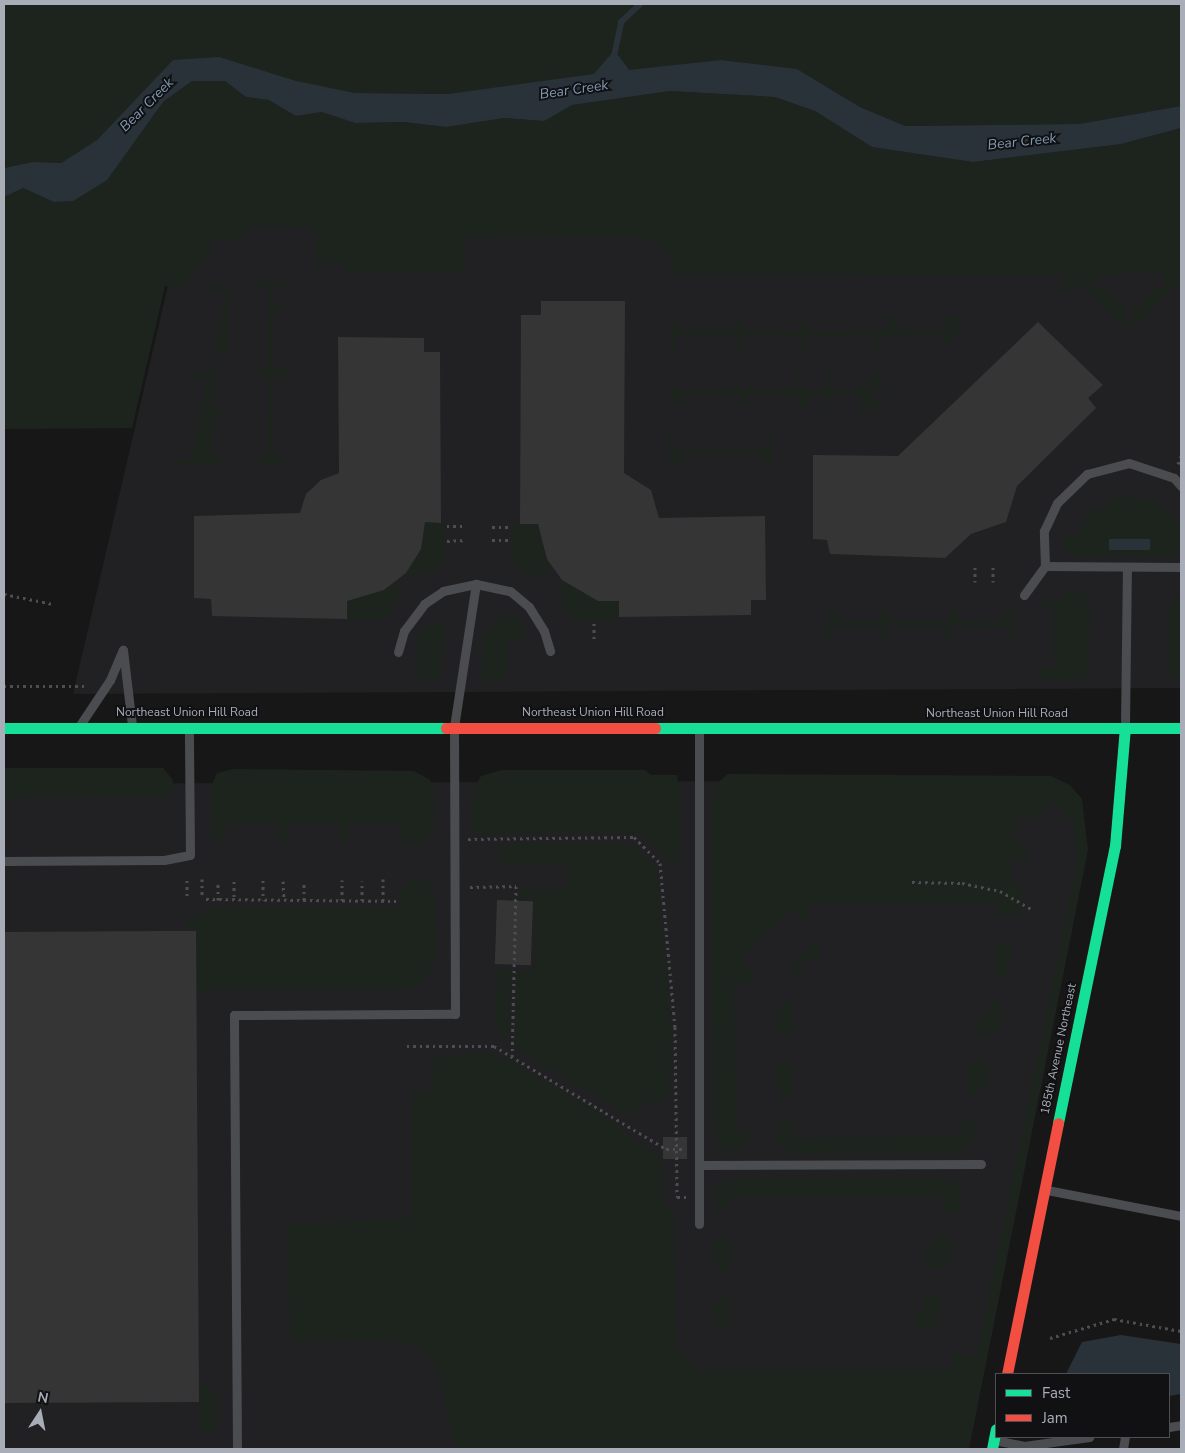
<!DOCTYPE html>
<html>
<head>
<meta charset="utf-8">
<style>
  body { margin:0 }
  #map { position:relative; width:1185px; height:1453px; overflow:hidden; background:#171717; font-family:"Nunito Sans",sans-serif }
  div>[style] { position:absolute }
  .built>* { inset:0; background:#212123 }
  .green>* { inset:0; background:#1d241e }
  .water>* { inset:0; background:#2a3239; transform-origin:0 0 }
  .stream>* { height:6px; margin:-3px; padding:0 3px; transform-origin:3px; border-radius:3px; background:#2a3239 }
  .building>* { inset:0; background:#353536; transform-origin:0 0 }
  .path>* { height:3px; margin-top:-1.5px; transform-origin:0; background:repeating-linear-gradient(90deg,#4d4e52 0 2.5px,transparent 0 6.5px) }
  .lane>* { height:9px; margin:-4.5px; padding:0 4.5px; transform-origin:4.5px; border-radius:4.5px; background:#4b4c50 }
  .fast>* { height:11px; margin:-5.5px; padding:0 5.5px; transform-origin:5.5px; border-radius:5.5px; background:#16e098 }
  .jam>* { height:11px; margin:-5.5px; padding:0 5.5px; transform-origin:5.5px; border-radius:5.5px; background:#f24e42 }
  span { translate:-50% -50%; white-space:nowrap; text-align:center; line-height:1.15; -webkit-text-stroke:4px #111113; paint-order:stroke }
  .street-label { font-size:12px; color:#a8adb8 }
  .water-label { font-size:14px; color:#7f9bb3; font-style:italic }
  .frame { position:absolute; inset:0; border:5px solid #a8adb8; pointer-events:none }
  .legend { position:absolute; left:995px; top:1373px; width:175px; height:65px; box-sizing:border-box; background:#111113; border:1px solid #4d4f55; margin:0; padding:6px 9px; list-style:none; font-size:15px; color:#a8adb8 }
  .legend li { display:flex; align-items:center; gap:10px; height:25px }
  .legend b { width:25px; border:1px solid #4d4f55 }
  .north { position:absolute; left:15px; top:1388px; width:50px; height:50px; -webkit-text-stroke:4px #111113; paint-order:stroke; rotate:11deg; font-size:14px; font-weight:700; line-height:20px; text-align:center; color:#a8adb8 }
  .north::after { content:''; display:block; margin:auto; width:18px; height:22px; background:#a8adb8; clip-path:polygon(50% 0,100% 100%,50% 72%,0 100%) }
</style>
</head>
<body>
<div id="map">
  <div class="built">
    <i style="clip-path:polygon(1181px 163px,1181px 688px,73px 694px,183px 221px)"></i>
    <i style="clip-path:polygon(1053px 780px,1079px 801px,1083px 843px,971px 1430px,873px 1449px,4px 1449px,4px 784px)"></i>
  </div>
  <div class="green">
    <i style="clip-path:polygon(4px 4px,1181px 4px,1181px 106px,1079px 124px,905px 126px,860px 107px,797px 69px,722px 60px,448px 94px,355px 93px,173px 60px,97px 140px,61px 163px,33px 162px,4px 168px)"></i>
    <i style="clip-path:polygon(192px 81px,225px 81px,246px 97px,270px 100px,296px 116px,323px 112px,355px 123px,404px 122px,446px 127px,504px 118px,543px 121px,572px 105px,670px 91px,775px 97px,815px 111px,872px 147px,973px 162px,1121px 144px,1181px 128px,1181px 279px,1133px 330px,1133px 306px,1144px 306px,1143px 297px,1153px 296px,1152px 288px,1165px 288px,1164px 274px,1129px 273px,1094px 277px,1094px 287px,1109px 288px,1109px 297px,1117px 297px,1118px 305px,1127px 306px,1126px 330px,1080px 284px,1070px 293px,1064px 292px,1063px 275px,672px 274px,673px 261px,662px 247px,637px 237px,466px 238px,464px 272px,345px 273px,345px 262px,315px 263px,315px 227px,253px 226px,236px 241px,211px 241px,210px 255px,192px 273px,183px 289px,165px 286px,132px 428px,4px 429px,4px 197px,23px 188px,54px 202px,107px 179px,163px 102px)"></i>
    <i style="clip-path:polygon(258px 280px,285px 281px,285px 286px,273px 286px,273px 306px,284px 306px,284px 310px,273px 311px,273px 368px,288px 368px,288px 375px,273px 375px,273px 457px,286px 458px,286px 465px,254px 465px,254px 457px,268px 457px,269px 374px,252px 373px,252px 368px,268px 368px,269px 287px,258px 287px)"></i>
    <i style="clip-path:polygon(216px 283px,226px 283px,229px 288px,228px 346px,225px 352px,215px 353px,214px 409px,227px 410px,227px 414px,214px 414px,213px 460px,224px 460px,224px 465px,173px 465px,175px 457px,191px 461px,207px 380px,192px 376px,193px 371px,209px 374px,226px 294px,215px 291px)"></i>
    <i style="clip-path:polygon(889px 315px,897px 315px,897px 330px,943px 331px,943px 316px,961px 318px,963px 325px,943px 346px,942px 337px,881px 336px,882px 348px,876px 349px,875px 336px,808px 336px,808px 347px,803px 347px,802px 336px,741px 336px,742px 348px,736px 348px,735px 336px,676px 335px,676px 349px,670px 349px,671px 316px,676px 316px,676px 329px,736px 330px,736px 316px,741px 317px,742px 330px,802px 331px,802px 317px,807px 317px,807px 331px,889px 330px)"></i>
    <i style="clip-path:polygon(869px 374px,877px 374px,885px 381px,870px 394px,877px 403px,891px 389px,894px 392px,875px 410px,860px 410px,858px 394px,829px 394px,829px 410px,825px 410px,824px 396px,806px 396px,805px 408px,799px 408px,799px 396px,748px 395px,747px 407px,742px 407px,741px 395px,681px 395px,681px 409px,671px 399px,670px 378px,675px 378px,675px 390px,733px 390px,733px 377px,739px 377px,739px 390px,796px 390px,797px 375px,802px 375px,802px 390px,827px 390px,828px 375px,834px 375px,833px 390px,868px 389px)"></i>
    <i style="clip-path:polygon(669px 437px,674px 437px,675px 450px,766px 450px,766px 438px,773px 437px,772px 462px,763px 466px,762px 456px,681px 455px,680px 465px,675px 465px,670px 459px)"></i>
    <i style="clip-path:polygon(1121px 495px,1159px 504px,1171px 514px,1181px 530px,1181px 556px,1080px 556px,1068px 553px,1060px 535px,1075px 538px,1089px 514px)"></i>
    <i style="clip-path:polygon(425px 522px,445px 523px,444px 563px,413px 580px,406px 573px,421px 549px)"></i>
    <i style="clip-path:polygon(538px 524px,552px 565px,543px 580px,513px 564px,513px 525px)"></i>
    <i style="clip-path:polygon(565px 582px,598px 601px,619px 601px,619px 620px,571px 619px,561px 600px,560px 588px)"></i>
    <i style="clip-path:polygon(393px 583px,401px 592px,386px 619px,347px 619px,347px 601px,384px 590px)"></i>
    <i style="clip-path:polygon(1065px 592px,1083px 593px,1091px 604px,1088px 671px,1082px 680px,1038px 679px,1038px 668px,1054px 668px,1054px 610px,1039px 608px,1045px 598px,1055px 602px)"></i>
    <i style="clip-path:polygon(1181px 592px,1181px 681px,1172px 676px,1166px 665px,1169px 610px)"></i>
    <i style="clip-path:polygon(888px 608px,888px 621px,950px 621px,950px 609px,957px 609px,958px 621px,1004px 622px,1004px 611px,1013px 611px,1013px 641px,1009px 643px,1008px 627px,951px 626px,951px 641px,946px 641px,945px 626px,887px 626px,887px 641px,881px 641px,881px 626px,832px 626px,832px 639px,824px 635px,828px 616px,834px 611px,838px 611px,838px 621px,882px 621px,882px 609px)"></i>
    <i style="clip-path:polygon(514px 616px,525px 625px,527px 633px,522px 640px,507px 639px,507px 680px,481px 680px,483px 637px,500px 617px)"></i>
    <i style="clip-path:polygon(442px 620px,446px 626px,437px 679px,417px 679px,418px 638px,424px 627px)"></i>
    <i style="clip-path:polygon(4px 768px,163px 768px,173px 780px,174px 797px,4px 798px)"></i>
    <i style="clip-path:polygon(233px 769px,414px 771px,430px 780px,435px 794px,434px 828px,423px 843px,406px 843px,401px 841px,401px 823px,348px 823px,348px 843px,340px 843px,340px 823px,287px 823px,287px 843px,278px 842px,277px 823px,226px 823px,225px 840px,213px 841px,210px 832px,212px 784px,217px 773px)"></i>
    <i style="clip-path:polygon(501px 770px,645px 770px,651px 775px,677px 775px,681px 801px,679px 863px,669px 862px,640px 833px,477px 834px,471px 829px,474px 789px,481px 776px)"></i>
    <i style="clip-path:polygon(728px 774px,1051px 776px,1070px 785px,1082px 799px,1088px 850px,969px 1449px,456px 1449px,437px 1366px,418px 1348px,390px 1341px,291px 1342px,286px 1225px,412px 1218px,412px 1092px,430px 1090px,434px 1056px,492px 1053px,507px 1059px,623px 1127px,633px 1141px,662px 1158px,663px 1208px,674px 1208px,676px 1355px,692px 1355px,692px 1370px,952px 1370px,952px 1354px,976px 1357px,1079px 852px,1064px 848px,1077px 844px,1072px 819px,1059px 818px,1066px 811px,1051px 801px,1037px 818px,1015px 818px,1013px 843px,1029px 844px,1029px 855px,1024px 859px,1012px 860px,1011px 883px,1019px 884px,1025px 891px,1018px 915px,998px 916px,996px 903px,809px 903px,808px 918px,804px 921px,792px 909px,741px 958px,753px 971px,753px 983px,734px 983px,736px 1130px,750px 1130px,750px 1138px,744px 1147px,733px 1153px,718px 1145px,714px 1130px,711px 803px,717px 783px)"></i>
    <i style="clip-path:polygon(498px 844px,632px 844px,657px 869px,672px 1035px,669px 1100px,648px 1102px,630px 1116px,516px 1050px,516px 970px,534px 970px,535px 899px,518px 899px,518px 890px,567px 890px,566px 864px,498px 863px)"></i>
    <i style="clip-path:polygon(422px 879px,435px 888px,436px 953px,429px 973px,415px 986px,399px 990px,196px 990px,196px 931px,186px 931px,186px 925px,206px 907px,399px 907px,399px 891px,408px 880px)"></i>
    <i style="clip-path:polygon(1001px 942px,1009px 944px,1012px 950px,1009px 973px,998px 978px,994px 974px,995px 946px)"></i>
    <i style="clip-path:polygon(813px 943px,820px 945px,819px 959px,803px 959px,802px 972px,794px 976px,792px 965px)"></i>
    <i style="clip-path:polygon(511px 969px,509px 1046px,496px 1026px,495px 970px)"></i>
    <i style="clip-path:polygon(990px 1001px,997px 1002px,1002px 1009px,997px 1032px,981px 1037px,977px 1033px,977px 1019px,986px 1019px)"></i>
    <i style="clip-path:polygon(791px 1002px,793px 1033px,789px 1036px,777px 1031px,776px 1022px,780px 1004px)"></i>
    <i style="clip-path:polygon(981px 1059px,989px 1069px,985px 1089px,973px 1094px,967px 1092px,968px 1063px)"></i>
    <i style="clip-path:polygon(791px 1060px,793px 1091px,789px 1096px,782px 1095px,776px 1087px,774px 1074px,777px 1063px)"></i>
    <i style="clip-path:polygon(964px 1118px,977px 1124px,978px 1133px,963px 1152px,800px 1155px,785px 1150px,776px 1137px,782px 1121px,791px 1121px,793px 1138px,959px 1136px,960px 1121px)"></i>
    <i style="clip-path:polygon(729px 1178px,942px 1178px,953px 1180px,960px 1188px,961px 1209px,953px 1213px,942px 1212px,942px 1197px,731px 1197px,729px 1210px,717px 1209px,713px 1190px)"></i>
    <i style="clip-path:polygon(938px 1235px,949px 1237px,953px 1243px,949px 1267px,926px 1270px,923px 1252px,932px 1252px,934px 1238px)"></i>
    <i style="clip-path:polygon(725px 1236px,730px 1239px,730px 1269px,727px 1272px,720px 1271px,713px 1261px,713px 1244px)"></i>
    <i style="clip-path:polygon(932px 1294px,939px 1297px,941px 1306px,937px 1325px,932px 1329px,917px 1329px,915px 1312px,923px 1311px,924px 1295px)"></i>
    <i style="clip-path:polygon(726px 1296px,730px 1299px,730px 1328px,725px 1330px,713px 1322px,713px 1305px)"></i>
    <i style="clip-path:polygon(199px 1382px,211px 1388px,217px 1397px,218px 1425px,212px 1430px,202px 1430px,199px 1423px)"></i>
  </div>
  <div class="water">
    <i style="clip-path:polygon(612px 53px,618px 55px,629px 70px,721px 60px,797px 69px,860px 107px,905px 126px,1079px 124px,1181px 106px,1181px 128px,1121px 144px,973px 162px,872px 147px,815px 111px,775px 97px,670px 91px,572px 105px,544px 121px,504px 118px,446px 127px,404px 122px,355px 123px,322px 112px,296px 116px,269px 100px,246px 97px,225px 81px,192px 81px,163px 102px,107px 180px,73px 201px,54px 202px,23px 188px,4px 197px,4px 168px,33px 162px,61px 163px,97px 140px,173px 60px,219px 57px,296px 81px,355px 93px,448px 94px,594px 74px)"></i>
    <i style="left:1109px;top:539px;width:41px;height:11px"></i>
    <i style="clip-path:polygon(1121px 1335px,1181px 1344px,1181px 1394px,1169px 1396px,1169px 1374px,1066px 1374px,1082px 1342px)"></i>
  </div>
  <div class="stream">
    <i style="left:613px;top:61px;width:40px;rotate:-78deg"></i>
    <i style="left:621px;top:22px;width:26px;rotate:-43deg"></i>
  </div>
  <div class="building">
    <i style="clip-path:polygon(541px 301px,625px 301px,624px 473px,651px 490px,659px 518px,765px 516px,766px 600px,751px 600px,751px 615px,619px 617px,619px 601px,598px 601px,562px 580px,547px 559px,538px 524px,520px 524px,521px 315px,541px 315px)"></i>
    <i style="clip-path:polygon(1038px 322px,1103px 385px,1088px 398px,1096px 408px,1017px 486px,1006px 522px,971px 534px,945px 558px,830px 554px,827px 540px,813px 539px,813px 455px,898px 456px)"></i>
    <i style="clip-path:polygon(338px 337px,424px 338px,424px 352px,440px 352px,441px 523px,425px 522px,421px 549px,406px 573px,384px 590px,347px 601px,347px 619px,212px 616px,211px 599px,194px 598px,194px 516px,300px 513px,306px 494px,321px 480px,339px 473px)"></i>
    <i style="left:497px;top:900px;width:36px;height:64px;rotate:2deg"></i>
    <i style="clip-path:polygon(164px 931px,196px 931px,199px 1402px,4px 1403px,4px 932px)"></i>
    <i style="left:663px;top:1137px;width:24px;height:22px"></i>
  </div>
  <div class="path">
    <i style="left:1178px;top:464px;width:9px;rotate:-69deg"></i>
    <i style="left:447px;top:526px;width:18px"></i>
    <i style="left:492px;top:527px;width:18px"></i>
    <i style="left:492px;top:540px;width:18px"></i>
    <i style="left:447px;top:541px;width:18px;rotate:-3deg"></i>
    <i style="left:975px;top:567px;width:15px;rotate:90deg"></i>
    <i style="left:993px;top:567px;width:15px;rotate:90deg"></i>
    <i style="left:4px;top:594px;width:50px;rotate:11.5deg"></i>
    <i style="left:594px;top:623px;width:18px;rotate:90deg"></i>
    <i style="left:4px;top:686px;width:84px"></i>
    <i style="left:468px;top:839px;width:166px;rotate:-0.7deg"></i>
    <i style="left:634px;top:837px;width:37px;rotate:45deg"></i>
    <i style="left:660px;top:863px;width:165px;rotate:84.8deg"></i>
    <i style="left:675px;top:1027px;width:170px;rotate:89.3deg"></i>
    <i style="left:677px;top:1197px;width:9px"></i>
    <i style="left:202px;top:879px;width:17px;rotate:90deg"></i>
    <i style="left:187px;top:880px;width:16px;rotate:90deg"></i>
    <i style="left:263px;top:880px;width:20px;rotate:90deg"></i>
    <i style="left:234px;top:881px;width:18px;rotate:90deg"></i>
    <i style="left:283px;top:881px;width:19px;rotate:87deg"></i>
    <i style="left:912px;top:882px;width:50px;rotate:1.1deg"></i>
    <i style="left:962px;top:883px;width:39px;rotate:12deg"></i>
    <i style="left:1000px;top:891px;width:36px;rotate:30deg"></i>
    <i style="left:470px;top:887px;width:46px;rotate:-1.2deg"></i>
    <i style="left:516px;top:886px;width:170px;rotate:91.3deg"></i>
    <i style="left:206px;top:899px;width:190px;rotate:0.6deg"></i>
    <i style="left:218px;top:900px;width:19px;rotate:-90deg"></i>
    <i style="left:304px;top:900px;width:19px;rotate:-90deg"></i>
    <i style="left:342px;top:901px;width:21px;rotate:-90deg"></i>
    <i style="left:362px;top:901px;width:20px;rotate:-90deg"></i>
    <i style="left:383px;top:901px;width:22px;rotate:-90deg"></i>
    <i style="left:407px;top:1046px;width:87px"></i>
    <i style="left:494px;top:1046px;width:200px;rotate:30.9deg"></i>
    <i style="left:666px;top:1149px;width:18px"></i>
    <i style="left:1050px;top:1338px;width:67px;rotate:-16.5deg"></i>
    <i style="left:1114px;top:1319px;width:68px;rotate:10.2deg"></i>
  </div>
  <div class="lane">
    <i style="left:1045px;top:566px;width:136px;rotate:0.4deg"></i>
    <i style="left:1024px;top:595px;width:36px;rotate:-54deg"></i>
    <i style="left:1045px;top:566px;width:35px;rotate:-92deg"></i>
    <i style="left:1044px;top:531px;width:31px;rotate:-65deg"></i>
    <i style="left:1057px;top:503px;width:42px;rotate:-44deg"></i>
    <i style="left:1087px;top:474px;width:43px;rotate:-14.7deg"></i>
    <i style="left:1129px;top:463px;width:47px;rotate:18.4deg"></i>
    <i style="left:1174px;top:478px;width:11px;rotate:49deg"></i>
    <i style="left:123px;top:650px;width:77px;rotate:83.2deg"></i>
    <i style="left:398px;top:652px;width:22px;rotate:-74deg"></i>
    <i style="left:404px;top:631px;width:34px;rotate:-53deg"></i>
    <i style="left:424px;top:604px;width:23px;rotate:-34deg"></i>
    <i style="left:443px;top:591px;width:34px;rotate:-12deg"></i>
    <i style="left:476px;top:584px;width:35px;rotate:12deg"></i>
    <i style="left:510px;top:591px;width:25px;rotate:40deg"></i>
    <i style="left:529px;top:607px;width:28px;rotate:58deg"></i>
    <i style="left:544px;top:631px;width:21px;rotate:73deg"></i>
    <i style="left:80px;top:725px;width:54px;rotate:-56.3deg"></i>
    <i style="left:110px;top:680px;width:33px;rotate:-67deg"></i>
    <i style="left:1125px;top:726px;width:159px;rotate:-89.3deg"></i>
    <i style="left:699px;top:728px;width:496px;rotate:90deg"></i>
    <i style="left:4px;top:861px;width:160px;rotate:-0.4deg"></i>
    <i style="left:164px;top:860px;width:26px;rotate:-11deg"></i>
    <i style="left:190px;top:855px;width:126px;rotate:-90.5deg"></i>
    <i style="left:699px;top:1165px;width:282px;rotate:-0.2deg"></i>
    <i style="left:1047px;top:1190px;width:136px;rotate:11deg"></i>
    <i style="left:1169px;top:1427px;width:12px;rotate:-9deg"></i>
    <i style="left:994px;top:1440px;width:31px;rotate:11deg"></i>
    <i style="left:1024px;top:1446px;width:66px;rotate:-7.9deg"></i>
    <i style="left:237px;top:1449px;width:434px;rotate:-90.4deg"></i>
    <i style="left:234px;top:1015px;width:221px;rotate:-0.3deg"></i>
    <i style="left:455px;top:1014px;width:287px;rotate:-90.2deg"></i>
    <i style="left:454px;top:727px;width:145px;rotate:-81.3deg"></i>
    <i style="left:1123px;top:1449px;width:12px;rotate:-81deg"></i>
  </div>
  <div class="fast">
    <i style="left:4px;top:728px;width:442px"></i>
    <i style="left:655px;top:728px;width:526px"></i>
    <i style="left:1058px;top:1123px;width:283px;rotate:-78.4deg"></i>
    <i style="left:1115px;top:846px;width:118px;rotate:-85.2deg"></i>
    <i style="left:992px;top:1449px;width:20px;rotate:-79deg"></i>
  </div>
  <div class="jam">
    <i style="left:446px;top:728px;width:209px"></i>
    <i style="left:1007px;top:1374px;width:256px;rotate:-78.5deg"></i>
  </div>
  <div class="street-label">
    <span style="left:187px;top:713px">Northeast Union Hill Road</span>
    <span style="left:593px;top:713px">Northeast Union Hill Road</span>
    <span style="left:997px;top:714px">Northeast Union Hill Road</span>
    <span style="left:1059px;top:1049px;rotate:-78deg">185th Avenue Northeast</span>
  </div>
  <div class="water-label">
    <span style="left:574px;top:90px;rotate:-8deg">Bear Creek</span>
    <span style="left:147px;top:105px;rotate:-45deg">Bear Creek</span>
    <span style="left:1022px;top:142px;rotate:-6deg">Bear Creek</span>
  </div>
  <div class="frame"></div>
  <ul class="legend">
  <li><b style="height:6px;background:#16e098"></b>Fast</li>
  <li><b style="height:6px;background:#f24e42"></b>Jam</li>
  </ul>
  <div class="north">N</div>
</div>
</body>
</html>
